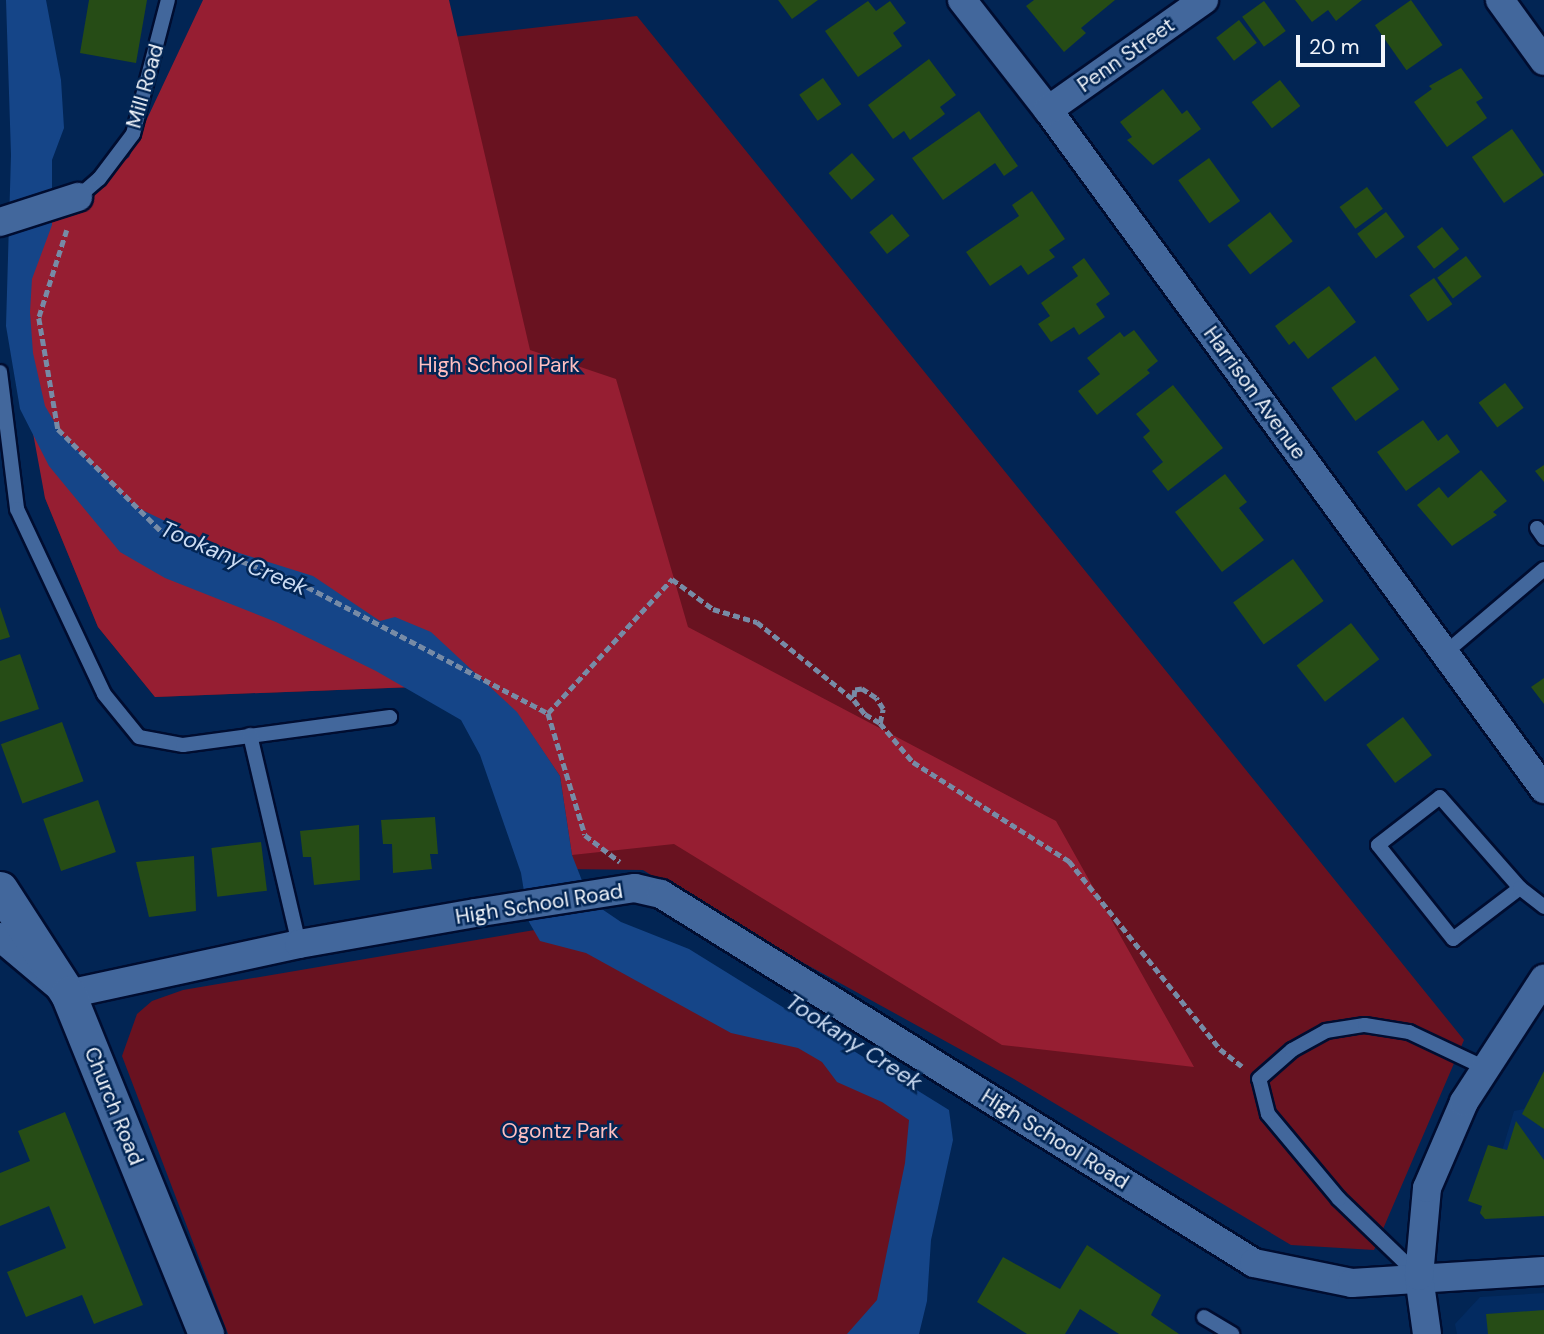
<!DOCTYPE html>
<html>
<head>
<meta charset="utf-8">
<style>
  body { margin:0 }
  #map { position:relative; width:1544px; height:1334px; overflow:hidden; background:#022554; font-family:"DM Sans",sans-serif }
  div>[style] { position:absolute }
  .built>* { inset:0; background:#032b61 }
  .green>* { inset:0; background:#691220 }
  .forest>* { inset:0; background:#961e32 }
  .water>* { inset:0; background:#154588 }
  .building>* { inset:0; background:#264c16; transform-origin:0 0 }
  .path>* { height:4.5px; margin-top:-2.25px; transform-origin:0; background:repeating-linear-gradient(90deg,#778ba6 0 7px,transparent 0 10.5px) }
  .roads { filter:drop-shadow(2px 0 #000d30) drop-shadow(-2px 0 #000d30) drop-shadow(0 2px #000d30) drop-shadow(0 -2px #000d30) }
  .service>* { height:14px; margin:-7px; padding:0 7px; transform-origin:7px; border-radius:7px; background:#42679c }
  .minor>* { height:28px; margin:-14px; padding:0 14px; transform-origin:14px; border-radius:14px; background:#42679c }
  .tertiary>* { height:35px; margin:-17.5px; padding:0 17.5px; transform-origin:17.5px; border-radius:17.5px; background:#42679c }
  span { translate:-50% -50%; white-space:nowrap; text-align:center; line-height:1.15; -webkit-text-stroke:5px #022554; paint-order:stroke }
  .street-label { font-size:21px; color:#f1f5fb }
  .park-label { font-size:21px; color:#ffbfc0 }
  .water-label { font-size:23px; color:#ccdcf3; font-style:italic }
  .scale { position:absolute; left:1296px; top:35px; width:89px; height:32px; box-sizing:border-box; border:4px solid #f1f5fb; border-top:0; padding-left:9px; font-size:21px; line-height:24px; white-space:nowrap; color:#f1f5fb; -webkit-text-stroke:5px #022554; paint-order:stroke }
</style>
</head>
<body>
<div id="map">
  <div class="built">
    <i style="clip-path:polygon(1544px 1079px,1544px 1212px,1485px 1208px,1514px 1111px,1524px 1109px)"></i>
    <i style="clip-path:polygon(1544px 1293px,1544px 1334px,1457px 1334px,1455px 1324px,1480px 1297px)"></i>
  </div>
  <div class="green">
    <i style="clip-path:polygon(637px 16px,1464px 1040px,1374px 1250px,1291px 1245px,1014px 1079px,702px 907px,643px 870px,565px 869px,440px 686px,155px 697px,98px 627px,45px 498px,31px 393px,392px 44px)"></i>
    <i style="clip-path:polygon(611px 917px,924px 1104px,876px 1334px,228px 1334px,122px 1056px,137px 1014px,152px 1001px,183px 990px)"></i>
  </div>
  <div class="forest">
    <i style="clip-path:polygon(203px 0,449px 0,530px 350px,616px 379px,688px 627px,1056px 821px,1194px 1067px,1002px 1045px,674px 844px,572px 855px,560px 776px,516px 712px,440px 686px,155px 697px,98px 627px,45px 498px,26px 395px,26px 242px,129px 157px)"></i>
  </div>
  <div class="water">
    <i style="clip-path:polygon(6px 0,46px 0,61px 80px,64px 128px,52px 160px,52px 225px,32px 279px,30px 312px,33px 353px,45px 406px,62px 435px,134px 506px,217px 546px,313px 576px,380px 621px,395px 617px,431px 632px,517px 712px,560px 776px,572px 855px,590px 901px,621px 922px,689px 949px,949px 1110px,953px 1140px,931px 1240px,927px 1301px,919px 1334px,847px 1334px,877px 1300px,905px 1163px,909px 1120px,882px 1102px,837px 1082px,822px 1062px,798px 1048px,731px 1033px,586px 953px,540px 941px,529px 922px,521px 873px,480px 755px,461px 720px,376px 671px,276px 622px,165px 578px,120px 552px,49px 466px,20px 409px,6px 326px,11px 155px)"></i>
  </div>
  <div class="building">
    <i style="clip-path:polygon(89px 0,147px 0,136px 63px,80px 53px)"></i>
    <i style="clip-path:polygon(778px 0,818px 0,792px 19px)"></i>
    <i style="clip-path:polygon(1034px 0,1115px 0,1081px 28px,1086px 33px,1064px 52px,1026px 6px)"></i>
    <i style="clip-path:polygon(1295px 0,1362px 0,1336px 21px,1328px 10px,1312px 22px)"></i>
    <i style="left:1411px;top:0;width:55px;height:44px;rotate:55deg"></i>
    <i style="clip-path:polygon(868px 1px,876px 11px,890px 1px,906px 23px,893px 33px,902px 46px,858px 77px,825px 31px)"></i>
    <i style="left:1264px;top:1px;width:37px;height:27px;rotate:54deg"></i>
    <i style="left:1239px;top:20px;width:29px;height:29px;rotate:52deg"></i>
    <i style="clip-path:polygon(929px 59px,956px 95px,940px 107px,945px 114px,910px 140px,904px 131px,893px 139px,868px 105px)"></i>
    <i style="clip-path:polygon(1461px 68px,1483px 98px,1476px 102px,1487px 118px,1447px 147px,1414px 102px,1432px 89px,1429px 86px)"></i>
    <i style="left:823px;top:78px;width:32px;height:29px;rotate:55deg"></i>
    <i style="left:1280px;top:80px;width:33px;height:36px;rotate:52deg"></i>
    <i style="clip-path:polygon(1163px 89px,1182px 114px,1187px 110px,1201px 129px,1153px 165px,1127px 140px,1132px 137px,1120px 122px)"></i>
    <i style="clip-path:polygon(979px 111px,1018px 166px,1004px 176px,995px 163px,943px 200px,912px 158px)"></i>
    <i style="left:1512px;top:129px;width:56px;height:49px;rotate:55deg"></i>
    <i style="left:852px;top:153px;width:35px;height:31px;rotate:49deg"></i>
    <i style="left:1209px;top:158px;width:53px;height:38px;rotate:54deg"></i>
    <i style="left:1367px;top:187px;width:27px;height:34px;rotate:54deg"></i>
    <i style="clip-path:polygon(1032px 191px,1065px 239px,1049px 250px,1055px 257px,1028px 275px,1021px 265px,990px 286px,966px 252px,1019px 216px,1012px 205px)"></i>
    <i style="left:1270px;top:212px;width:37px;height:54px;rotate:52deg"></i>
    <i style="left:1386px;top:212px;width:31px;height:36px;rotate:53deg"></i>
    <i style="left:892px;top:214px;width:28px;height:29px;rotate:51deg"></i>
    <i style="left:1442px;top:227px;width:28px;height:32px;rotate:52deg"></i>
    <i style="left:1466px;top:256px;width:26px;height:36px;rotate:53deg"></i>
    <i style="clip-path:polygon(1084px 258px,1110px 294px,1096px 304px,1105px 317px,1079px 335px,1074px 327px,1051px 342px,1038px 324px,1050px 316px,1041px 303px,1078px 276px,1072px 267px)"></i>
    <i style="left:1434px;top:278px;width:32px;height:30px;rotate:55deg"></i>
    <i style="clip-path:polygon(1329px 286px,1356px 322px,1308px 359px,1294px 341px,1289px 345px,1275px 326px)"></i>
    <i style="clip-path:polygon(1134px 330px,1158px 361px,1147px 370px,1150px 373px,1097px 415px,1078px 391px,1100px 374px,1087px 358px,1120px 332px,1124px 337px)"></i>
    <i style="left:1375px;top:356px;width:41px;height:54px;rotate:54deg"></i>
    <i style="left:1505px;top:383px;width:31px;height:33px;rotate:53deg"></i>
    <i style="clip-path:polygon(1173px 385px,1223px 448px,1168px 491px,1152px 471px,1163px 462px,1143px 437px,1150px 431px,1136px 414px)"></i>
    <i style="clip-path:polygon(1423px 420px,1438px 441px,1447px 434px,1460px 452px,1406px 491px,1377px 452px)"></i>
    <i style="clip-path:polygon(1544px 465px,1544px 482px,1535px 471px)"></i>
    <i style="clip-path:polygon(1481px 470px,1507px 501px,1493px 512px,1497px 515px,1452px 546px,1417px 505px,1439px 487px,1448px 498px)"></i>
    <i style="clip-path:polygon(1225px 474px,1247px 502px,1239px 508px,1264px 540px,1222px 572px,1175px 512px)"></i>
    <i style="left:1293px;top:559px;width:52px;height:74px;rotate:54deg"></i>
    <i style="clip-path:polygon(0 607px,10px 637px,0 640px)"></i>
    <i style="left:1351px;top:623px;width:46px;height:69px;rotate:52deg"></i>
    <i style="clip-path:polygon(20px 654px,39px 709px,0 722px,0 661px)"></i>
    <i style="clip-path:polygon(1544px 678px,1544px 704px,1531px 687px)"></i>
    <i style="left:1403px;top:717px;width:48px;height:46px;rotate:53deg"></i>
    <i style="left:62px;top:722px;width:63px;height:65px;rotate:70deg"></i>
    <i style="left:98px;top:800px;width:55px;height:58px;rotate:71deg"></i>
    <i style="clip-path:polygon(435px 817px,438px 854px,430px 854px,432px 869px,393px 873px,392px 844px,383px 844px,381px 820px)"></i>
    <i style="clip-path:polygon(359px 825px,360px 880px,314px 885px,311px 857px,303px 857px,300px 831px)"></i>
    <i style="left:261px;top:842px;width:49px;height:50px;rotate:83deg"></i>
    <i style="clip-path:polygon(194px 856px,196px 911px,149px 917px,136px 862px)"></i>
    <i style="clip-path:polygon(1544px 1071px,1544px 1129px,1522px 1114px)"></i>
    <i style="clip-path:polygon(65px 1112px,143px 1305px,94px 1324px,82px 1295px,26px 1317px,7px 1272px,66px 1248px,49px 1206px,0 1226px,0 1173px,30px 1161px,18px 1131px)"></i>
    <i style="clip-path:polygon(1516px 1121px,1544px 1160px,1544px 1216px,1485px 1219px,1480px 1213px,1482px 1206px,1468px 1201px,1488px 1145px,1507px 1150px)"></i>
    <i style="clip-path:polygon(1087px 1245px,1161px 1295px,1151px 1315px,1179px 1334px,1119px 1334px,1080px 1309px,1065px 1334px,1027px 1334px,977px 1302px,1003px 1257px,1060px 1289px)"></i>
    <i style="clip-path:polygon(1544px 1310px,1544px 1334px,1488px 1334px,1486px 1314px)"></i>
  </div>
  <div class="path">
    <i style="left:67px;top:230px;width:92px;rotate:107.7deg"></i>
    <i style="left:39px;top:318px;width:113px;rotate:80.3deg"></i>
    <i style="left:58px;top:429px;width:146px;rotate:44.7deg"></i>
    <i style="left:162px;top:532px;width:145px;rotate:20.2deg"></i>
    <i style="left:298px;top:582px;width:282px;rotate:27.7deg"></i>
    <i style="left:548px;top:713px;width:127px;rotate:73.1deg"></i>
    <i style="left:585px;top:835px;width:44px;rotate:37.6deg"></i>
    <i style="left:548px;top:713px;width:183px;rotate:-47.2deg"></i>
    <i style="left:672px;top:579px;width:51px;rotate:36.2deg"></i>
    <i style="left:713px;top:609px;width:46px;rotate:16.5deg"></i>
    <i style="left:757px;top:622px;width:124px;rotate:38.8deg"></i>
    <i style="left:880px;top:723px;width:14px;rotate:-78deg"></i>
    <i style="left:883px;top:709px;width:13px;rotate:-122deg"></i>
    <i style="left:876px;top:698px;width:17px;rotate:-147deg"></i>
    <i style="left:862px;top:689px;width:7px;rotate:172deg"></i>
    <i style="left:855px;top:690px;width:10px;rotate:96deg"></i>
    <i style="left:854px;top:700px;width:18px;rotate:52deg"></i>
    <i style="left:865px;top:714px;width:17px;rotate:31deg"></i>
    <i style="left:880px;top:723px;width:51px;rotate:49.8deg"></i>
    <i style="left:913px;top:762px;width:185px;rotate:32.4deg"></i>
    <i style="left:1069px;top:861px;width:241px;rotate:51.2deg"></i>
    <i style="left:1220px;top:1049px;width:28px;rotate:38deg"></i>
  </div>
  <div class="roads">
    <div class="service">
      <i style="left:78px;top:197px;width:28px;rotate:-41deg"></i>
      <i style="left:99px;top:179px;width:56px;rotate:-52.9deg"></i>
      <i style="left:133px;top:134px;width:138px;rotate:-75.4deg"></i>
      <i style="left:0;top:372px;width:138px;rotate:82.9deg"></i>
      <i style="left:17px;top:509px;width:204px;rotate:64.8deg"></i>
      <i style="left:104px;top:694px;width:55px;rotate:50.9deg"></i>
      <i style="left:139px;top:737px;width:45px;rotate:10.3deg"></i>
      <i style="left:183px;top:745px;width:209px;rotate:-7.7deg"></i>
      <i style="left:1537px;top:528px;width:12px;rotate:55deg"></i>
      <i style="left:1445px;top:653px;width:130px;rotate:-40.3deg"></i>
      <i style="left:250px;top:735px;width:215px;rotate:76.8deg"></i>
      <i style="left:1520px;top:888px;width:84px;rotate:142.7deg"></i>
      <i style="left:1453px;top:939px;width:120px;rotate:-128.6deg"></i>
      <i style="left:1378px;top:845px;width:78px;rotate:-37.7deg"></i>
      <i style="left:1440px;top:797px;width:121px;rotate:48.7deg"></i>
      <i style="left:1520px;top:888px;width:31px;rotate:38deg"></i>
      <i style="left:1418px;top:1275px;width:110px;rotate:-136.1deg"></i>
      <i style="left:1339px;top:1199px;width:111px;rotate:-129.9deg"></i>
      <i style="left:1268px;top:1114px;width:36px;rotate:-104deg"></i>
      <i style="left:1259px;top:1079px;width:44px;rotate:-41.3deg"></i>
      <i style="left:1292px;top:1050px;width:39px;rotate:-29deg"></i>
      <i style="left:1326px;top:1031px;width:39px;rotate:-9deg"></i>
      <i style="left:1365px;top:1025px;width:45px;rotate:9deg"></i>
      <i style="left:1409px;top:1032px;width:84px;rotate:25.3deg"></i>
      <i style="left:1204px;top:1317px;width:33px;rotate:31deg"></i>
    </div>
    <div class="minor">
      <i style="left:962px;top:0;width:140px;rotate:52deg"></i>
      <i style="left:1048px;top:110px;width:841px;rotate:53.85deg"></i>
      <i style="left:1500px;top:0;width:75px;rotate:54.2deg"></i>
      <i style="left:1048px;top:110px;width:191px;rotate:-35.2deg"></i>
      <i style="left:0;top:222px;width:82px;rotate:-17.8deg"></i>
      <i style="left:0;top:937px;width:89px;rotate:40deg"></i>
      <i style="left:68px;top:994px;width:236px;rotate:-12.2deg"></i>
      <i style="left:299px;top:944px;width:179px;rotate:-10deg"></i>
      <i style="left:475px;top:913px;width:162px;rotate:-8.9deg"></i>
      <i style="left:635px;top:888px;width:27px;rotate:13deg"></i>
      <i style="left:661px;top:894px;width:698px;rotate:31.89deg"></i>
      <i style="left:1254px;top:1263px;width:100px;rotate:11.5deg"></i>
      <i style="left:1352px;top:1283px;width:192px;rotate:-3.6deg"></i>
      <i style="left:1427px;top:1334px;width:59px;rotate:-97.9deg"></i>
      <i style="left:1419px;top:1276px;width:88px;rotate:-84.8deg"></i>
      <i style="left:1427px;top:1188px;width:94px;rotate:-66.7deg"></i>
      <i style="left:1464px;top:1102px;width:147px;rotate:-57deg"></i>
    </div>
    <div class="tertiary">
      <i style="left:0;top:889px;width:125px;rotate:57.1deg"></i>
      <i style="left:68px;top:994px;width:367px;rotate:67.9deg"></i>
    </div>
  </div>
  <div class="street-label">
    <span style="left:1126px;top:55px;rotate:-35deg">Penn Street</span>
    <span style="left:145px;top:86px;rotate:-74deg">Mill Road</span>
    <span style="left:1255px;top:393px;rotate:54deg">Harrison Avenue</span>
    <span style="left:539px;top:904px;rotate:-9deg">High School Road</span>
    <span style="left:114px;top:1106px;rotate:68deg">Church Road</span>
    <span style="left:1055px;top:1139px;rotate:32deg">High School Road</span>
  </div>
  <div class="park-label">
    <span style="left:499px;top:365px">High School Park</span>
    <span style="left:560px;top:1131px">Ogontz Park</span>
  </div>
  <div class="water-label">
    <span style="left:234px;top:558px;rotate:23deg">Tookany Creek</span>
    <span style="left:854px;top:1042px;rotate:33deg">Tookany Creek</span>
  </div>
  <div class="scale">20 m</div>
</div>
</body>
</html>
